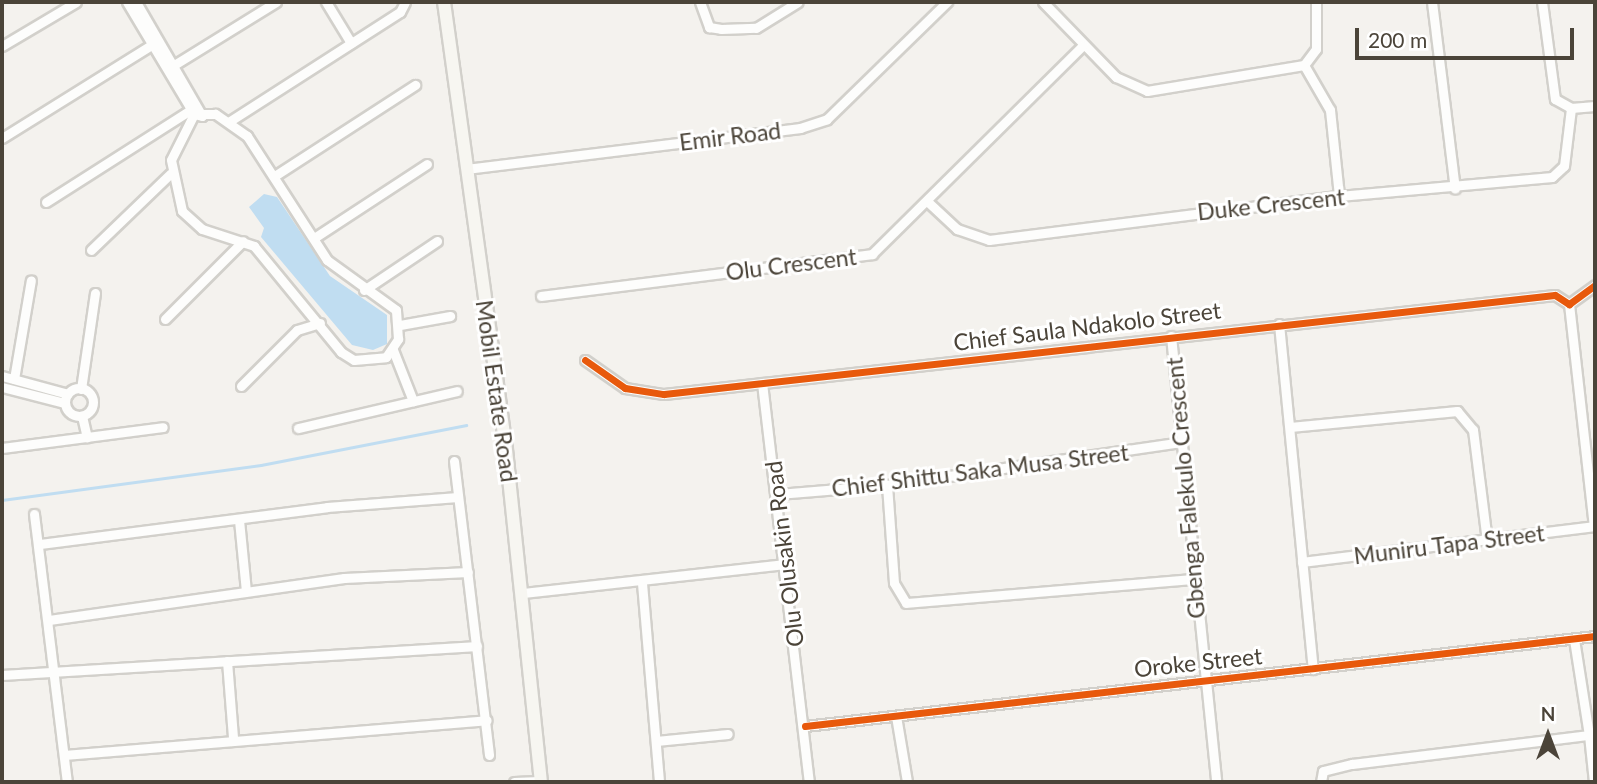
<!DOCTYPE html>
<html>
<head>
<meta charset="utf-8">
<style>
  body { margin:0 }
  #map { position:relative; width:1597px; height:784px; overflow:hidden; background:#f4f2ee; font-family:Lato,sans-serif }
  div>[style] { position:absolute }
  .water>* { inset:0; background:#c0ddf1 }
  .stream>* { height:2.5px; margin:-1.25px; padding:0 1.25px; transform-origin:1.25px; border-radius:1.25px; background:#c0ddf1 }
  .roads { filter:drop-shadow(2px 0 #d2d0cb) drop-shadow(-2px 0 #d2d0cb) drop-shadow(0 2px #d2d0cb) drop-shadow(0 -2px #d2d0cb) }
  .minor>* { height:9px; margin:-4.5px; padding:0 4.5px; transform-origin:4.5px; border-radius:4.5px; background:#fdfdfc }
  .minor>.ring { margin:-4.5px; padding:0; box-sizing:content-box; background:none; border:9px solid #fdfdfc; border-radius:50% }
  .secondary>* { height:12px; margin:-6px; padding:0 6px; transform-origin:6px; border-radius:6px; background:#f7f6f1 }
  .cycleway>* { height:7px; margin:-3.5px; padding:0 3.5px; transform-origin:3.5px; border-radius:3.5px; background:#e8590c }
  span { translate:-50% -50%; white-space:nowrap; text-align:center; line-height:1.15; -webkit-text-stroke:6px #fff; paint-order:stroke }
  .street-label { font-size:23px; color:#4b4439 }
  .frame { position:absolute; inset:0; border:4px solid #4b4439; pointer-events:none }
  .north { position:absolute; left:1513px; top:700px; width:70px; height:70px; -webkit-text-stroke:5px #fff; paint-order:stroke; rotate:0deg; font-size:19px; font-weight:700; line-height:28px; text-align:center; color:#4b4439 }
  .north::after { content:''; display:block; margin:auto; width:24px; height:32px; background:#4b4439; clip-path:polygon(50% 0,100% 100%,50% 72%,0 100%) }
  .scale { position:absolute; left:1355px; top:28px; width:219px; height:32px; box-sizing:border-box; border:4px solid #4b4439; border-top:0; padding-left:9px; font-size:21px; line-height:24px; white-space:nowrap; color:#4b4439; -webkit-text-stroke:5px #fff; paint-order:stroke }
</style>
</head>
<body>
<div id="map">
  <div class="water">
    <i style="clip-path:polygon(264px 194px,277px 197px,330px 276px,387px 315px,387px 344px,373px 350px,352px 345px,261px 237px,264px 228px,249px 207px)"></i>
  </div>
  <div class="stream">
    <i style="left:2px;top:500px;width:261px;rotate:-7.7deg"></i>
    <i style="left:261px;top:465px;width:209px;rotate:-11deg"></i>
  </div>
  <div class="roads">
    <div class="minor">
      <i style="left:127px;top:2px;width:131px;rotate:59.1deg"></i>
      <i style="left:194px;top:114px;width:8px;rotate:14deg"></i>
      <i style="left:202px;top:116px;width:132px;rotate:-120.1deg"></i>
      <i style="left:326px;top:2px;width:48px;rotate:58.6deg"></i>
      <i style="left:700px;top:2px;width:27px;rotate:70deg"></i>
      <i style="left:709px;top:27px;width:12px;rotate:9deg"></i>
      <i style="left:721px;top:29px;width:35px;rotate:-2deg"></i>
      <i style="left:756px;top:28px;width:49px;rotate:-31.8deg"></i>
      <i style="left:1043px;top:2px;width:105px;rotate:45.8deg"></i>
      <i style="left:1116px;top:77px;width:34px;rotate:24deg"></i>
      <i style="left:1147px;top:91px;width:159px;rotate:-9.4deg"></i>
      <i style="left:1304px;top:65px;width:20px;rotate:-53deg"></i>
      <i style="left:1316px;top:49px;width:47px;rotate:-90deg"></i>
      <i style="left:1432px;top:2px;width:188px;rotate:83deg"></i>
      <i style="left:1542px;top:2px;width:98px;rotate:82.4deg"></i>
      <i style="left:1555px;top:99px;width:18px;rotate:29deg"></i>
      <i style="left:1571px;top:108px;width:24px;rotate:-5deg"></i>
      <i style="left:2px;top:46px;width:86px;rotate:-30.7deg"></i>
      <i style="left:174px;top:65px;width:120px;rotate:-31.7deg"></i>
      <i style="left:1304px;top:65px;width:52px;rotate:60deg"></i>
      <i style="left:1330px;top:110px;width:86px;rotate:84deg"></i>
      <i style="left:194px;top:114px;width:51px;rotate:116.6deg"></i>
      <i style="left:171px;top:160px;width:52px;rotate:77.8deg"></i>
      <i style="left:182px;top:211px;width:27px;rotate:42deg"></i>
      <i style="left:202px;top:229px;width:55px;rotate:18.1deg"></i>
      <i style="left:254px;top:246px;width:137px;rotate:50.6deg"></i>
      <i style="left:341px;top:352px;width:15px;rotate:32deg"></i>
      <i style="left:354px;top:360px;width:32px;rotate:-5deg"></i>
      <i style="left:386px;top:357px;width:22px;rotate:-56deg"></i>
      <i style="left:398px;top:339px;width:29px;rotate:-94deg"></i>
      <i style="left:396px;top:310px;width:85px;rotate:-144.1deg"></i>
      <i style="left:327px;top:260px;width:148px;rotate:-122.8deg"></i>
      <i style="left:247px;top:136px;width:39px;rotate:-145deg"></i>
      <i style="left:215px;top:114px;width:12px;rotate:180deg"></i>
      <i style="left:230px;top:121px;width:202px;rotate:-32.7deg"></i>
      <i style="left:400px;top:12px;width:11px;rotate:-63deg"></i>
      <i style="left:2px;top:138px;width:178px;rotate:-31.9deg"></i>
      <i style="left:466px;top:169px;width:337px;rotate:-7deg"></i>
      <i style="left:800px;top:128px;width:28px;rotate:-18deg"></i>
      <i style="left:827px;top:119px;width:168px;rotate:-44.3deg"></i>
      <i style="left:276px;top:175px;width:166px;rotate:-32.9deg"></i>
      <i style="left:46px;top:202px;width:173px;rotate:-32.5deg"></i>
      <i style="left:928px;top:202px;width:40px;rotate:43deg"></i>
      <i style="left:957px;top:229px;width:34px;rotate:19deg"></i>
      <i style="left:989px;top:240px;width:353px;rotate:-7.2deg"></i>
      <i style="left:1339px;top:196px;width:214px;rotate:-5.1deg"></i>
      <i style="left:1552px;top:177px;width:16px;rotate:-43deg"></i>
      <i style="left:1564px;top:166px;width:58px;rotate:-83.1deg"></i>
      <i style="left:314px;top:238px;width:135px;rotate:-33.2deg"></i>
      <i style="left:91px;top:250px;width:110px;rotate:-43.9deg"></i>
      <i style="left:364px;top:290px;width:88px;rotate:-33.9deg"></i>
      <i style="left:541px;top:296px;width:334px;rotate:-7.2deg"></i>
      <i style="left:872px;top:254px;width:296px;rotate:-44.7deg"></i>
      <i style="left:1569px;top:304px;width:223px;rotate:83.6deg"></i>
      <i style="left:165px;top:319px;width:110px;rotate:-45deg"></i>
      <i style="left:1279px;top:324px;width:347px;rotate:84.4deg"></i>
      <i style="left:400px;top:325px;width:51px;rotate:-10.2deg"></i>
      <i style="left:1171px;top:336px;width:448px;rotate:84.2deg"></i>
      <i style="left:393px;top:350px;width:55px;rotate:68.6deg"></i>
      <i style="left:585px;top:360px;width:49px;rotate:35deg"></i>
      <i style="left:625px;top:388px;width:39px;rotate:9deg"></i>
      <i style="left:664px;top:394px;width:896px;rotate:-6.34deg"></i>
      <i style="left:1555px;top:295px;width:17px;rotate:33deg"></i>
      <i style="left:1569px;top:304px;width:32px;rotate:-36deg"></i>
      <i style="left:2px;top:376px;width:68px;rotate:15.3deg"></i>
      <i style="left:14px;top:379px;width:100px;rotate:-80.3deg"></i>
      <i style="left:762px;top:383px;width:402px;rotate:83.3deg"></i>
      <i style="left:241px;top:386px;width:79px;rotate:-45deg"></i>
      <i style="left:297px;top:330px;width:24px;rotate:-17deg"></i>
      <i style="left:2px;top:387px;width:65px;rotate:14.3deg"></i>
      <i class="ring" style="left:65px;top:388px;width:19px;height:19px"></i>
      <i style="left:81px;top:389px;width:97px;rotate:-81.7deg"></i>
      <i style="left:82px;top:416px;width:22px;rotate:77deg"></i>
      <i style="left:1290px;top:427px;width:168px;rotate:-5.5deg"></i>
      <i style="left:1457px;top:411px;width:25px;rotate:50deg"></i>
      <i style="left:1473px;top:430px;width:112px;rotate:82.8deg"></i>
      <i style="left:298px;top:428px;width:163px;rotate:-13.1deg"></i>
      <i style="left:2px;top:448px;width:162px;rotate:-7.4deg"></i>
      <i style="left:454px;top:461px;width:296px;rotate:83.2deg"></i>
      <i style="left:887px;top:485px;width:98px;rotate:85.9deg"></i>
      <i style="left:894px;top:583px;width:23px;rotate:59deg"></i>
      <i style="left:906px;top:603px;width:289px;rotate:-4.8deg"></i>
      <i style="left:778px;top:494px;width:109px;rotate:-4.7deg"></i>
      <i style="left:887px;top:485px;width:297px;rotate:-8.3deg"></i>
      <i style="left:34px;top:514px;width:270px;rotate:83deg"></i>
      <i style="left:239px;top:520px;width:72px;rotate:84.4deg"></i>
      <i style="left:40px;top:544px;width:289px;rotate:-7.3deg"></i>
      <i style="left:327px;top:507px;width:131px;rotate:-4.4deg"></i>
      <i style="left:1302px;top:562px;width:295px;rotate:-7deg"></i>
      <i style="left:642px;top:583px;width:200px;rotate:85.1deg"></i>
      <i style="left:523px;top:593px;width:264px;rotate:-6.3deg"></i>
      <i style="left:49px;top:620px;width:298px;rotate:-8.1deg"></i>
      <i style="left:344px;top:578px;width:124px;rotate:-2.8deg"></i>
      <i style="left:227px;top:661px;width:77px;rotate:85.5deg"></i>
      <i style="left:2px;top:675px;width:476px;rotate:-3.5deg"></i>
      <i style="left:896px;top:716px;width:67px;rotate:80.5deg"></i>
      <i style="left:805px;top:726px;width:795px;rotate:-6.5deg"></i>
      <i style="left:1589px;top:735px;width:47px;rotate:83.9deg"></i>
      <i style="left:656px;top:741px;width:72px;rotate:-5.6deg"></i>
      <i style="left:64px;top:755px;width:424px;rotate:-4.7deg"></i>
      <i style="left:514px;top:782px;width:26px;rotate:-2deg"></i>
      <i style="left:1321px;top:782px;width:11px;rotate:-80deg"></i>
      <i style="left:1323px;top:771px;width:30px;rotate:-14deg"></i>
      <i style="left:1352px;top:764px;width:239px;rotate:-7deg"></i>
      <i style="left:1589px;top:735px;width:97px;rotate:-98.9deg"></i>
    </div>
    <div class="secondary">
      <i style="left:444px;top:2px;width:442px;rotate:82.1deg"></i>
      <i style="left:505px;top:440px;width:344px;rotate:84deg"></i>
    </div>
  </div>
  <div class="cycleway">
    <i style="left:585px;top:360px;width:49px;rotate:35deg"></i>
    <i style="left:625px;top:388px;width:39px;rotate:9deg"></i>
    <i style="left:664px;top:394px;width:896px;rotate:-6.34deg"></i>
    <i style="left:1555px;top:295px;width:17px;rotate:33deg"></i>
    <i style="left:1569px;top:304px;width:32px;rotate:-36deg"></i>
    <i style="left:805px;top:726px;width:795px;rotate:-6.5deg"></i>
  </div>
  <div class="street-label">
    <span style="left:730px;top:136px;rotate:-7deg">Emir Road</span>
    <span style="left:1271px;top:204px;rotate:-6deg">Duke Crescent</span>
    <span style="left:791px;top:264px;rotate:-7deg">Olu Crescent</span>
    <span style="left:1087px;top:326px;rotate:-7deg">Chief Saula Ndakolo Street</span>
    <span style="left:497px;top:391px;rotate:82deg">Mobil Estate Road</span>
    <span style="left:980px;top:470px;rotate:-7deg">Chief Shittu Saka Musa Street</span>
    <span style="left:1185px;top:488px;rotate:-95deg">Gbenga Falekulo Crescent</span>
    <span style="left:1449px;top:544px;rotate:-7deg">Muniru Tapa Street</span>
    <span style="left:784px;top:554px;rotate:-97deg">Olu Olusakin Road</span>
    <span style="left:1198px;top:662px;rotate:-6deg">Oroke Street</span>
  </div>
  <div class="frame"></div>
  <div class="north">N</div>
  <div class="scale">200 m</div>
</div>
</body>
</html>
